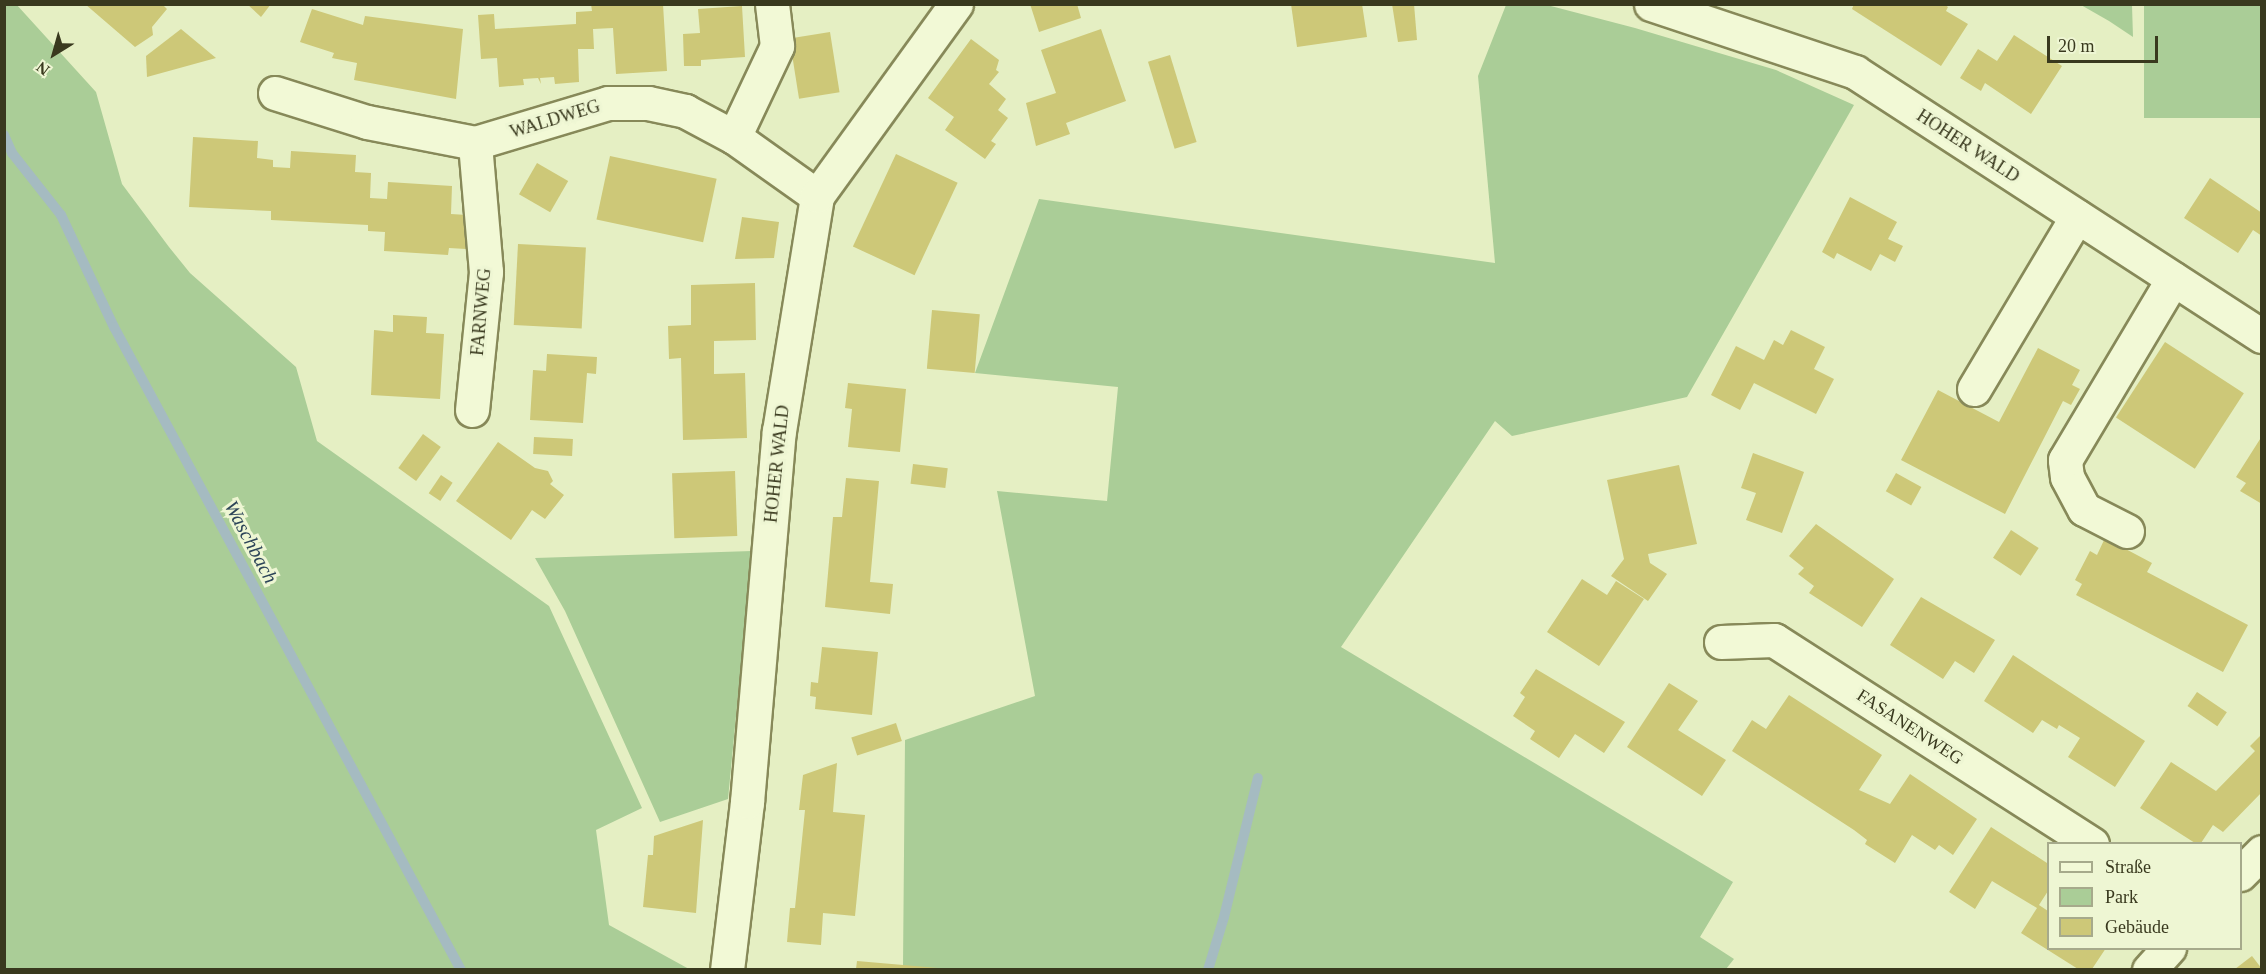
<!DOCTYPE html>
<html>
<head>
<meta charset="utf-8">
<style>
  body { margin:0 }
  #map { position:relative; width:2266px; height:974px; overflow:hidden; background:#e5efc3; font-family:"Times New Roman",serif }
  div>[style] { position:absolute }
  .green>* { inset:0; background:#aacd97; transform-origin:0 0 }
  .stream>* { height:10px; margin:-5px; padding:0 5px; transform-origin:5px; border-radius:5px; background:#a5bbc1 }
  .building>* { inset:0; background:#cdc878; transform-origin:0 0 }
  .roads { filter:drop-shadow(2px 0 #878959) drop-shadow(-2px 0 #878959) drop-shadow(0 2px #878959) drop-shadow(0 -2px #878959) }
  .minor>* { height:33px; margin:-16.5px; padding:0 16.5px; transform-origin:16.5px; border-radius:16.5px; background:#f2f9d6 }
  span { translate:-50% -50%; white-space:nowrap; text-align:center; line-height:1.15; -webkit-text-stroke:6px #eef6d3; paint-order:stroke }
  .street-label { font-size:18px; color:#39391e }
  .water-label { font-size:20px; color:#2d4559; font-style:italic }
  .frame { position:absolute; inset:0; border:6px solid #39391e; pointer-events:none }
  .legend { position:absolute; left:2047px; top:842px; width:195px; height:108px; box-sizing:border-box; background:#eef6d3; border:2px solid #a6aa8b; margin:0; padding:8px 10px; list-style:none; font-size:18px; color:#39391e }
  .legend li { display:flex; align-items:center; gap:12px; height:30px }
  .legend b { width:30px; border:2px solid #a6aa8b }
  .north { position:absolute; left:24px; top:24px; width:60px; height:60px; -webkit-text-stroke:4px #eef6d3; paint-order:stroke; rotate:217deg; font-size:16px; font-weight:700; line-height:24px; text-align:center; color:#39391e }
  .north::after { content:''; display:block; margin:auto; width:21px; height:27px; background:#39391e; clip-path:polygon(50% 0,100% 100%,50% 72%,0 100%) }
  .scale { position:absolute; left:2047px; top:36px; width:111px; height:27px; box-sizing:border-box; border:3px solid #39391e; border-top:0; padding-left:8px; font-size:18px; line-height:21px; white-space:nowrap; color:#39391e; -webkit-text-stroke:4px #eef6d3; paint-order:stroke }
</style>
</head>
<body>
<div id="map">
  <div class="green">
    <i style="clip-path:polygon(16px 4px,96px 92px,122px 184px,169px 247px,190px 273px,296px 367px,317px 441px,549px 606px,642px 808px,596px 830px,609px 925px,689px 969px,5px 969px,4px 5px)"></i>
    <i style="clip-path:polygon(1506px 5px,1547px 5px,1635px 28px,1776px 70px,1854px 105px,1687px 397px,1512px 436px,1495px 421px,1341px 647px,1733px 882px,1700px 937px,1734px 959px,1726px 969px,956px 970px,903px 966px,905px 740px,1035px 696px,997px 491px,1107px 501px,1118px 387px,975px 373px,1039px 199px,1495px 263px,1478px 76px)"></i>
    <i style="clip-path:polygon(2081px 5px,2132px 5px,2133px 37px,2109px 21px)"></i>
    <i style="left:2144px;top:5px;width:117px;height:113px"></i>
    <i style="clip-path:polygon(752px 551px,728px 799px,660px 822px,565px 611px,535px 558px)"></i>
  </div>
  <div class="stream">
    <i style="left:4px;top:135px;width:20px;rotate:66deg"></i>
    <i style="left:12px;top:153px;width:79px;rotate:51.7deg"></i>
    <i style="left:61px;top:215px;width:124px;rotate:64.7deg"></i>
    <i style="left:114px;top:327px;width:731px;rotate:61.65deg"></i>
    <i style="left:1208px;top:970px;width:55px;rotate:-73.2deg"></i>
    <i style="left:1224px;top:917px;width:143px;rotate:-76.3deg"></i>
  </div>
  <div class="building">
    <i style="clip-path:polygon(85px 4px,162px 4px,167px 9px,152px 27px,153px 35px,135px 47px)"></i>
    <i style="clip-path:polygon(247px 4px,271px 4px,261px 17px)"></i>
    <i style="clip-path:polygon(591px 4px,663px 4px,667px 71px,616px 74px,613px 28px,593px 29px,594px 49px,578px 49px,579px 82px,555px 84px,554px 77px,540px 78px,541px 84px,538px 78px,523px 79px,524px 85px,499px 87px,497px 58px,481px 59px,478px 15px,494px 14px,495px 29px,576px 24px,576px 12px,592px 11px)"></i>
    <i style="clip-path:polygon(1030px 4px,1077px 4px,1081px 18px,1039px 32px)"></i>
    <i style="clip-path:polygon(1291px 4px,1362px 4px,1367px 37px,1297px 47px)"></i>
    <i style="clip-path:polygon(1392px 4px,1414px 4px,1417px 40px,1398px 42px)"></i>
    <i style="clip-path:polygon(1854px 4px,1944px 4px,1948px 7px,1946px 11px,1968px 24px,1941px 66px,1852px 9px)"></i>
    <i style="clip-path:polygon(742px 6px,745px 57px,701px 60px,701px 66px,684px 66px,683px 34px,700px 33px,698px 9px)"></i>
    <i style="clip-path:polygon(312px 9px,363px 25px,365px 16px,463px 29px,456px 99px,354px 80px,357px 63px,332px 58px,334px 53px,300px 42px)"></i>
    <i style="clip-path:polygon(181px 29px,216px 58px,147px 77px,146px 56px)"></i>
    <i style="clip-path:polygon(1101px 29px,1126px 101px,1066px 123px,1070px 134px,1036px 146px,1026px 103px,1056px 93px,1041px 50px)"></i>
    <i style="left:830px;top:32px;width:61px;height:41px;rotate:81deg"></i>
    <i style="clip-path:polygon(2014px 35px,2062px 66px,2031px 114px,1985px 83px,1981px 91px,1960px 78px,1978px 49px,1997px 61px)"></i>
    <i style="clip-path:polygon(971px 39px,999px 60px,996px 70px,999px 72px,989px 84px,1006px 99px,998px 110px,1008px 118px,991px 141px,996px 144px,985px 159px,945px 130px,954px 117px,928px 98px)"></i>
    <i style="left:1170px;top:55px;width:91px;height:23px;rotate:73deg"></i>
    <i style="clip-path:polygon(193px 137px,258px 141px,257px 158px,273px 160px,273px 167px,290px 168px,291px 151px,356px 155px,355px 172px,371px 173px,370px 198px,387px 199px,388px 182px,452px 186px,451px 214px,467px 215px,466px 249px,449px 248px,448px 255px,384px 251px,385px 232px,368px 231px,368px 225px,271px 220px,271px 211px,189px 207px)"></i>
    <i style="left:896px;top:154px;width:68px;height:102px;rotate:25deg"></i>
    <i style="left:610px;top:156px;width:109px;height:65px;rotate:12deg"></i>
    <i style="left:537px;top:163px;width:36px;height:36px;rotate:30deg"></i>
    <i style="clip-path:polygon(2210px 178px,2262px 213px,2262px 236px,2253px 230px,2238px 253px,2184px 218px)"></i>
    <i style="clip-path:polygon(1850px 197px,1897px 222px,1888px 239px,1903px 246px,1895px 262px,1880px 254px,1871px 271px,1837px 253px,1834px 259px,1822px 252px)"></i>
    <i style="clip-path:polygon(742px 217px,779px 222px,774px 258px,735px 259px)"></i>
    <i style="left:518px;top:244px;width:68px;height:81px;rotate:3deg"></i>
    <i style="clip-path:polygon(755px 283px,756px 340px,714px 341px,714px 374px,745px 373px,747px 438px,683px 440px,681px 358px,669px 359px,668px 326px,691px 325px,691px 285px)"></i>
    <i style="left:932px;top:310px;width:48px;height:59px;rotate:5deg"></i>
    <i style="clip-path:polygon(393px 315px,427px 317px,426px 333px,444px 334px,440px 399px,371px 395px,374px 330px,393px 332px)"></i>
    <i style="clip-path:polygon(1791px 330px,1825px 347px,1814px 369px,1834px 379px,1816px 414px,1754px 383px,1740px 410px,1711px 395px,1736px 346px,1764px 360px,1774px 340px,1783px 345px)"></i>
    <i style="left:2165px;top:342px;width:94px;height:90px;rotate:33deg"></i>
    <i style="clip-path:polygon(2038px 348px,2080px 370px,2072px 385px,2080px 389px,2071px 405px,2063px 401px,2005px 514px,1901px 460px,1938px 390px,1999px 422px)"></i>
    <i style="clip-path:polygon(547px 354px,597px 357px,596px 374px,587px 373px,583px 423px,530px 420px,533px 370px,546px 371px)"></i>
    <i style="clip-path:polygon(848px 383px,906px 389px,900px 452px,848px 447px,852px 409px,845px 408px)"></i>
    <i style="left:423px;top:434px;width:22px;height:42px;rotate:36deg"></i>
    <i style="clip-path:polygon(2262px 436px,2262px 504px,2240px 491px,2246px 483px,2236px 477px)"></i>
    <i style="left:534px;top:437px;width:39px;height:17px;rotate:3deg"></i>
    <i style="clip-path:polygon(498px 442px,535px 468px,548px 471px,553px 481px,550px 484px,564px 495px,545px 519px,532px 510px,511px 540px,456px 501px)"></i>
    <i style="clip-path:polygon(1753px 453px,1804px 472px,1782px 533px,1746px 520px,1756px 493px,1741px 488px)"></i>
    <i style="left:913px;top:464px;width:35px;height:20px;rotate:7deg"></i>
    <i style="clip-path:polygon(1679px 465px,1697px 544px,1648px 554px,1650px 563px,1667px 574px,1648px 601px,1611px 576px,1624px 559px,1607px 480px)"></i>
    <i style="left:735px;top:471px;width:65px;height:63px;rotate:88deg"></i>
    <i style="left:1896px;top:473px;width:29px;height:21px;rotate:29deg"></i>
    <i style="left:441px;top:475px;width:14px;height:22px;rotate:34deg"></i>
    <i style="clip-path:polygon(846px 478px,879px 481px,870px 582px,893px 584px,890px 614px,825px 607px,833px 517px,842px 517px)"></i>
    <i style="clip-path:polygon(1816px 524px,1894px 579px,1862px 627px,1809px 593px,1814px 586px,1798px 574px,1804px 568px,1789px 556px)"></i>
    <i style="left:2011px;top:530px;width:33px;height:33px;rotate:33deg"></i>
    <i style="clip-path:polygon(2105px 538px,2152px 563px,2147px 572px,2248px 625px,2223px 672px,2076px 595px,2082px 584px,2075px 580px,2090px 551px,2097px 555px)"></i>
    <i style="clip-path:polygon(1582px 579px,1607px 595px,1616px 581px,1644px 599px,1599px 666px,1547px 632px)"></i>
    <i style="clip-path:polygon(1921px 597px,1995px 640px,1974px 673px,1955px 661px,1943px 679px,1890px 645px)"></i>
    <i style="clip-path:polygon(822px 647px,878px 652px,872px 715px,815px 709px,816px 697px,810px 696px,811px 682px,818px 683px)"></i>
    <i style="clip-path:polygon(2013px 655px,2145px 741px,2115px 787px,2068px 757px,2080px 738px,2059px 725px,2057px 729px,2042px 720px,2033px 733px,1984px 701px)"></i>
    <i style="clip-path:polygon(1536px 669px,1625px 722px,1604px 753px,1575px 734px,1559px 758px,1530px 739px,1535px 731px,1513px 716px,1525px 697px,1520px 693px)"></i>
    <i style="clip-path:polygon(1669px 683px,1698px 701px,1678px 730px,1726px 760px,1702px 796px,1627px 747px)"></i>
    <i style="left:2197px;top:692px;width:36px;height:17px;rotate:34deg"></i>
    <i style="clip-path:polygon(1789px 695px,1882px 755px,1859px 790px,1890px 804px,1910px 774px,1977px 819px,1953px 855px,1939px 845px,1935px 850px,1912px 835px,1895px 863px,1865px 844px,1867px 840px,1854px 830px,1732px 751px,1752px 720px,1766px 729px)"></i>
    <i style="left:896px;top:723px;width:19px;height:47px;rotate:72deg"></i>
    <i style="clip-path:polygon(2262px 734px,2262px 792px,2223px 832px,2213px 825px,2201px 843px,2195px 843px,2140px 808px,2171px 762px,2216px 791px,2255px 751px,2250px 746px)"></i>
    <i style="clip-path:polygon(837px 763px,833px 812px,865px 815px,855px 916px,823px 913px,821px 945px,787px 942px,790px 908px,795px 908px,805px 810px,799px 810px,803px 775px)"></i>
    <i style="clip-path:polygon(703px 820px,696px 913px,643px 907px,648px 855px,653px 855px,654px 836px)"></i>
    <i style="clip-path:polygon(1991px 827px,2047px 863px,2048px 891px,2039px 905px,2048px 911px,2048px 948px,2106px 948px,2092px 969px,2078px 969px,2021px 933px,2037px 908px,1992px 881px,1975px 909px,1949px 892px)"></i>
    <i style="clip-path:polygon(2252px 956px,2262px 969px,2235px 969px)"></i>
    <i style="clip-path:polygon(857px 961px,938px 968px,937px 969px,856px 969px)"></i>
  </div>
  <div class="roads">
    <div class="minor">
      <i style="left:1651px;top:4px;width:215px;rotate:18.4deg"></i>
      <i style="left:1855px;top:72px;width:485px;rotate:33deg"></i>
      <i style="left:275px;top:93px;width:96px;rotate:17.5deg"></i>
      <i style="left:367px;top:122px;width:110px;rotate:11deg"></i>
      <i style="left:475px;top:143px;width:139px;rotate:-16.7deg"></i>
      <i style="left:608px;top:103px;width:40px"></i>
      <i style="left:648px;top:103px;width:38px;rotate:12deg"></i>
      <i style="left:685px;top:111px;width:55px;rotate:28deg"></i>
      <i style="left:734px;top:137px;width:102px;rotate:35.4deg"></i>
      <i style="left:734px;top:137px;width:101px;rotate:-64.7deg"></i>
      <i style="left:777px;top:46px;width:42px;rotate:-96.8deg"></i>
      <i style="left:1974px;top:389px;width:201px;rotate:-59.2deg"></i>
      <i style="left:472px;top:410px;width:139px;rotate:-84.2deg"></i>
      <i style="left:486px;top:272px;width:129px;rotate:-94.9deg"></i>
      <i style="left:2127px;top:531px;width:48px;rotate:-152.9deg"></i>
      <i style="left:2084px;top:509px;width:36px;rotate:-118deg"></i>
      <i style="left:2067px;top:477px;width:17px;rotate:-97deg"></i>
      <i style="left:2065px;top:460px;width:211px;rotate:-59.2deg"></i>
      <i style="left:1721px;top:642px;width:53px;rotate:-2.2deg"></i>
      <i style="left:1774px;top:640px;width:378px;rotate:32.7deg"></i>
      <i style="left:2240px;top:874px;width:31px;rotate:-45deg"></i>
      <i style="left:727px;top:970px;width:169px;rotate:-83.2deg"></i>
      <i style="left:747px;top:802px;width:372px;rotate:-85.1deg"></i>
      <i style="left:779px;top:431px;width:238px;rotate:-80.8deg"></i>
      <i style="left:817px;top:196px;width:237px;rotate:-54.1deg"></i>
      <i style="left:2149px;top:970px;width:30px;rotate:-48deg"></i>
    </div>
  </div>
  <div class="street-label">
    <span style="left:555px;top:119px;rotate:-17deg">WALDWEG</span>
    <span style="left:1968px;top:146px;rotate:33deg">HOHER WALD</span>
    <span style="left:481px;top:312px;rotate:-85deg">FARNWEG</span>
    <span style="left:777px;top:464px;rotate:-84deg">HOHER WALD</span>
    <span style="left:1910px;top:727px;rotate:33deg">FASANENWEG</span>
  </div>
  <div class="water-label">
    <span style="left:251px;top:542px;rotate:62deg">Waschbach</span>
  </div>
  <div class="frame"></div>
  <ul class="legend">
  <li><b style="height:8px;background:#f2f9d6"></b>Straße</li>
  <li><b style="height:16px;background:#aacd97"></b>Park</li>
  <li><b style="height:16px;background:#cdc878"></b>Gebäude</li>
  </ul>
  <div class="north">N</div>
  <div class="scale">20 m</div>
</div>
</body>
</html>
